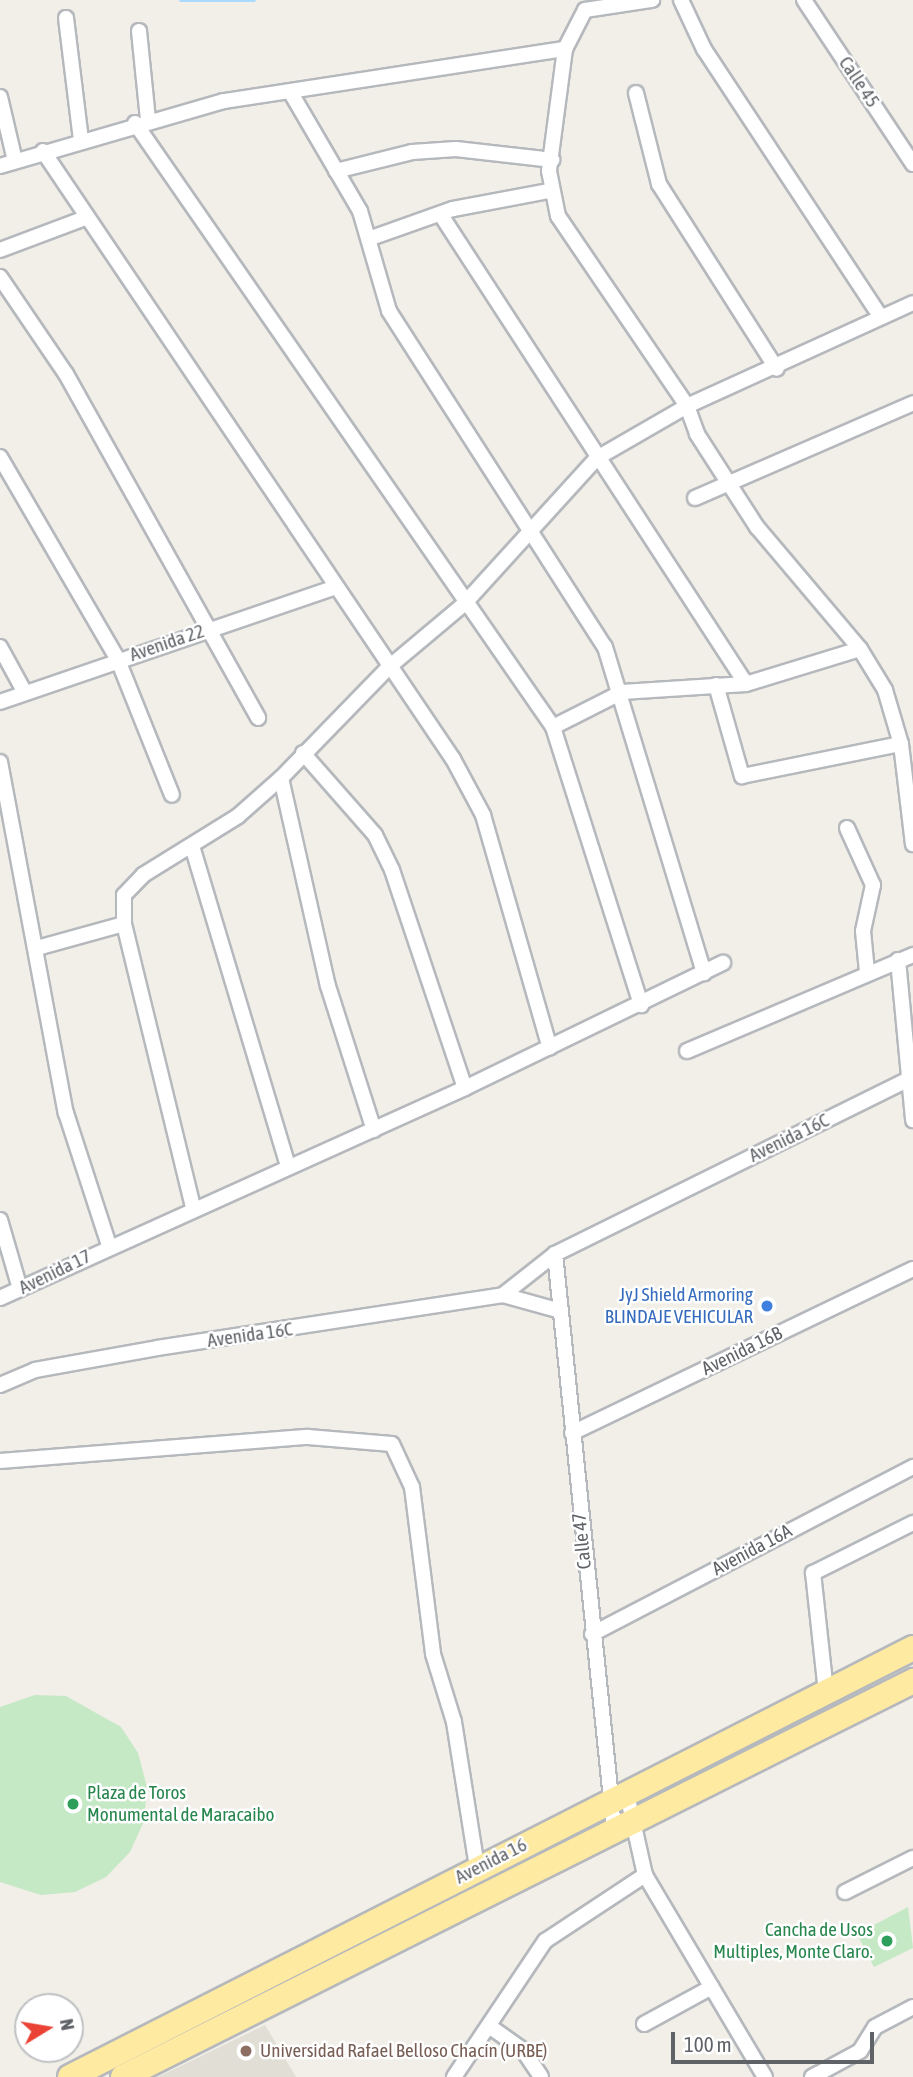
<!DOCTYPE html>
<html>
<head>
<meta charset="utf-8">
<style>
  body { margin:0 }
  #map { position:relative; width:913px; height:2077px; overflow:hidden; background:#f1efe8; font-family:"Asap Condensed",sans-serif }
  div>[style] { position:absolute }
  .education>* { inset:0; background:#e1ded6 }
  .green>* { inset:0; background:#c5e8c5 }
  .stream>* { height:4.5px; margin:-2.25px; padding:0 2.25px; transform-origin:2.25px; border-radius:2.25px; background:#aadaff }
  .roads { filter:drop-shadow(2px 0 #b5b8bc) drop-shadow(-2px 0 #b5b8bc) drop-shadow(0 2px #b5b8bc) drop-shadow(0 -2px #b5b8bc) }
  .minor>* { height:14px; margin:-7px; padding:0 7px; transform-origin:7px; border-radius:7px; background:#fff }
  .trunk>* { height:24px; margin:-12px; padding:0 12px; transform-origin:12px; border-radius:12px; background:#feeaa1 }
  .dots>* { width:19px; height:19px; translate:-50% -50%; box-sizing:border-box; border:4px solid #fff; border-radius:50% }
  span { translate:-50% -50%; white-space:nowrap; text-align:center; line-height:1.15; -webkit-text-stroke:5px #fff; paint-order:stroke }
  .street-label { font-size:19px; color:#5f6368 }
  .shop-label { font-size:19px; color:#366cbe }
  .right { translate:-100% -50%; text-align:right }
  .leisure-label { font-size:19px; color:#27864d }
  .left { translate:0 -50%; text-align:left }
  .education-label { font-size:19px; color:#785e54 }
  .north { position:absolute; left:14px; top:1993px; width:70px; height:70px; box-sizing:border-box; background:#fff; border:2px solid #bfc1c3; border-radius:50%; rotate:79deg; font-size:19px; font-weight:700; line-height:28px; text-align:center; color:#5f6368 }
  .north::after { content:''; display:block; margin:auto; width:24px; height:32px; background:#ea4335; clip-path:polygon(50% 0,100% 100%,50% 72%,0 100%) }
  .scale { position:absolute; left:671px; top:2032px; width:203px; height:32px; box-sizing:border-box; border:4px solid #5f6368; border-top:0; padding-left:9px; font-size:21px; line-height:24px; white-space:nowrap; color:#5f6368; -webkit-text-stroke:5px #fff; paint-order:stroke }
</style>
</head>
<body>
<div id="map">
  <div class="education">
    <i style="clip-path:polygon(265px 2025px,296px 2077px,158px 2077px)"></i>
  </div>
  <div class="green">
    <i style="clip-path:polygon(35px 1695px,66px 1696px,121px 1727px,138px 1753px,147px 1787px,144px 1821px,130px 1852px,106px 1877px,75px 1892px,41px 1895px,0 1882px,0 1707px)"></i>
    <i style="clip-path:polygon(908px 1907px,913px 1948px,874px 1967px,857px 1934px)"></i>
  </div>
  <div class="stream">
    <i style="left:181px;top:0;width:73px"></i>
  </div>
  <div class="roads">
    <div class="minor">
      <i style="left:681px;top:0;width:54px;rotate:64.9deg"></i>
      <i style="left:704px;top:49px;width:320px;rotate:56.6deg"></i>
      <i style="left:804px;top:0;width:197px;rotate:56.4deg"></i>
      <i style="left:66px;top:18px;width:124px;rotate:83deg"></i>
      <i style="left:139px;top:31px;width:88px;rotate:84.2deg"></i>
      <i style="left:565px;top:49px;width:123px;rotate:97.5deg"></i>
      <i style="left:549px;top:171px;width:46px;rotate:78.7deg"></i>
      <i style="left:558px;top:216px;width:230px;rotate:55.8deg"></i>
      <i style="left:687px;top:406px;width:30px;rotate:70deg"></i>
      <i style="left:697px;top:434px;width:111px;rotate:57.2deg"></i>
      <i style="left:757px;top:527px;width:160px;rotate:49.8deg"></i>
      <i style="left:860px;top:649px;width:48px;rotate:58.6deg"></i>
      <i style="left:885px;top:690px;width:56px;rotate:73.5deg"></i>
      <i style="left:901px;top:744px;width:101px;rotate:83.2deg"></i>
      <i style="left:291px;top:93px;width:137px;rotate:59.7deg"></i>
      <i style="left:360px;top:211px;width:104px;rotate:73.8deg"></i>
      <i style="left:389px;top:311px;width:399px;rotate:57.3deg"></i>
      <i style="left:605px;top:647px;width:341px;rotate:73.1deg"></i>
      <i style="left:636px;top:93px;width:94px;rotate:75.8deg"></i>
      <i style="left:659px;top:184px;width:219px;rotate:57.5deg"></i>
      <i style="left:0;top:97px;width:66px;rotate:76.8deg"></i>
      <i style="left:135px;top:123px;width:735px;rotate:55.31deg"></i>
      <i style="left:553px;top:727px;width:292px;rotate:72.4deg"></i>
      <i style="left:43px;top:151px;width:733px;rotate:56.01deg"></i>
      <i style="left:453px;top:759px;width:64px;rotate:61.8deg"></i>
      <i style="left:483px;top:815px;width:242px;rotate:74deg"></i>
      <i style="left:0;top:166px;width:233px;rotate:-16.2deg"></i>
      <i style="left:224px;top:101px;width:345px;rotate:-8.7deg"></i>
      <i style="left:565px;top:49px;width:44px;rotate:-62.9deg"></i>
      <i style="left:585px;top:10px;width:68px;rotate:-8.5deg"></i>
      <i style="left:336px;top:171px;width:78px;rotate:-14deg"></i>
      <i style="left:412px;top:152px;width:44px;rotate:-3.9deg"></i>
      <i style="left:456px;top:149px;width:97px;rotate:6.5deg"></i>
      <i style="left:441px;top:215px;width:559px;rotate:56.96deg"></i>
      <i style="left:371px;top:238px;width:87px;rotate:-19.5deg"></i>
      <i style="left:453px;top:209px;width:98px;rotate:-10.6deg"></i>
      <i style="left:0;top:250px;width:91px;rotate:-20.6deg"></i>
      <i style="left:0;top:277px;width:117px;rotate:55.8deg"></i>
      <i style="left:66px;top:374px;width:394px;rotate:60.8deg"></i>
      <i style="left:0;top:457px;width:235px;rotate:59.8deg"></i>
      <i style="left:118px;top:660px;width:145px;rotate:68.2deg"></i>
      <i style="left:695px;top:498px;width:238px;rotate:-23.5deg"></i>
      <i style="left:0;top:647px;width:50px;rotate:61.4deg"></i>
      <i style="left:716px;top:685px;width:95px;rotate:74.1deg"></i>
      <i style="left:742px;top:776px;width:162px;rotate:-11.4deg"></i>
      <i style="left:0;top:702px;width:354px;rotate:-18.9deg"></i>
      <i style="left:553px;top:727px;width:77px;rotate:-26.9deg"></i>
      <i style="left:622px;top:692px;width:124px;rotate:-3.7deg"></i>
      <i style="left:746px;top:684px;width:119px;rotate:-17.1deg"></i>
      <i style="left:303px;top:753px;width:109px;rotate:48.7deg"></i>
      <i style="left:375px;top:835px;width:39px;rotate:64deg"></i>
      <i style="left:392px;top:870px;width:230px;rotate:71.5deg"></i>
      <i style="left:0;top:762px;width:357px;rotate:79.4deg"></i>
      <i style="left:66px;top:1113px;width:139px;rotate:72deg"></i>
      <i style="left:281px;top:778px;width:213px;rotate:77.3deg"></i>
      <i style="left:328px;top:986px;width:151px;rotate:72.3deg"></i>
      <i style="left:847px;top:828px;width:63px;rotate:65.5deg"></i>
      <i style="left:873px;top:885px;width:47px;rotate:102.3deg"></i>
      <i style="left:863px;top:931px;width:41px;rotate:84.4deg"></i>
      <i style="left:192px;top:846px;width:334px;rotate:73.3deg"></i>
      <i style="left:124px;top:924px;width:291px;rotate:76.3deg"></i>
      <i style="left:37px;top:948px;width:90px;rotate:-15.4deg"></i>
      <i style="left:124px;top:924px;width:29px;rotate:-90deg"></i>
      <i style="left:124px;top:895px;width:28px;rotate:-46deg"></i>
      <i style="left:143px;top:875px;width:112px;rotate:-31.8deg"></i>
      <i style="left:238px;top:816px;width:57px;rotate:-41.5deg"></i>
      <i style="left:281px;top:778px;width:155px;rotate:-45.8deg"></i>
      <i style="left:389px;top:667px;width:98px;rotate:-40deg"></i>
      <i style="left:464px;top:604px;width:197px;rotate:-47.7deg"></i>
      <i style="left:597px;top:458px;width:104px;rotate:-30deg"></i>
      <i style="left:687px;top:406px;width:248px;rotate:-24.5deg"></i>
      <i style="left:898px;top:960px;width:161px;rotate:84.6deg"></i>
      <i style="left:687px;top:1051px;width:246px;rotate:-23deg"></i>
      <i style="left:0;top:1220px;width:72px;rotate:73.8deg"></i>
      <i style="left:555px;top:1254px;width:577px;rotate:84.13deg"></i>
      <i style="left:503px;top:1295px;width:66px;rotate:-38.3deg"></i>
      <i style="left:555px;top:1254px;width:395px;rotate:-26.3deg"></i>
      <i style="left:0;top:1298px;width:510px;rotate:-24.3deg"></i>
      <i style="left:465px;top:1088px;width:287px;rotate:-25.9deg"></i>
      <i style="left:0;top:1385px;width:38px;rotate:-23deg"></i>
      <i style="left:35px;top:1370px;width:124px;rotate:-10.2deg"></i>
      <i style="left:157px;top:1348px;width:350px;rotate:-8.7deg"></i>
      <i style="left:503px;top:1295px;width:60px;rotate:15.4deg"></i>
      <i style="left:572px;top:1433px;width:378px;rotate:-25.7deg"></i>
      <i style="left:0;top:1461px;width:309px;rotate:-4.5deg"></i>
      <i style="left:308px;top:1437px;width:84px;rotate:4.8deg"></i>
      <i style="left:392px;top:1444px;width:47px;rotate:65.1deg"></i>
      <i style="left:412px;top:1487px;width:168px;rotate:82.8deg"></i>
      <i style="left:433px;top:1654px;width:71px;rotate:72.8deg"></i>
      <i style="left:454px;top:1722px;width:148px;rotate:81deg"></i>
      <i style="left:592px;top:1634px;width:362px;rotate:-27.5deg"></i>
      <i style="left:826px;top:1692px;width:120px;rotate:-96.2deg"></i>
      <i style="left:813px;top:1573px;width:112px;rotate:-26.6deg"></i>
      <i style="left:645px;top:1875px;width:235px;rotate:59.3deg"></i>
      <i style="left:845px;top:1892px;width:76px;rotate:-26.6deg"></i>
      <i style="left:644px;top:2024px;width:77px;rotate:-28.6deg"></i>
      <i style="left:489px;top:2026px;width:42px;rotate:35.2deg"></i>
      <i style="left:523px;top:2050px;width:32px;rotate:56deg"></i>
      <i style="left:454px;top:2077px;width:164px;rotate:-56.2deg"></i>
      <i style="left:545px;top:1941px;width:120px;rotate:-33.4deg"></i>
      <i style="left:645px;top:1875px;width:87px;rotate:-102.6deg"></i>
      <i style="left:812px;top:2077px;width:55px;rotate:-28.4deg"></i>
      <i style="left:860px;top:2051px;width:28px;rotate:-58deg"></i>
      <i style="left:875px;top:2027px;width:43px;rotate:-27.8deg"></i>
    </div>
    <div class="trunk">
      <i style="left:70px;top:2077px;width:946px;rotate:-26.97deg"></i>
      <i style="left:123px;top:2077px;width:884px;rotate:-26.62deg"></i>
    </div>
  </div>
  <div class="dots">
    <i style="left:767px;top:1306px;background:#3f7fe0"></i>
    <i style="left:73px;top:1804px;background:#2e9e5b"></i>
    <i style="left:887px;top:1941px;background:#2e9e5b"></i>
    <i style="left:246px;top:2051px;background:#8d6e63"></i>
  </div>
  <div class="street-label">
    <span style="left:859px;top:82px;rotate:56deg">Calle 45</span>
    <span style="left:167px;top:643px;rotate:-19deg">Avenida 22</span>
    <span style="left:789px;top:1138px;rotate:-26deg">Avenida 16C</span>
    <span style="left:55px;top:1272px;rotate:-26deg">Avenida 17</span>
    <span style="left:250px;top:1335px;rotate:-8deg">Avenida 16C</span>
    <span style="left:742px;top:1351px;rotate:-26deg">Avenida 16B</span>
    <span style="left:582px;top:1541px;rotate:-96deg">Calle 47</span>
    <span style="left:752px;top:1550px;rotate:-28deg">Avenida 16A</span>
    <span style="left:491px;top:1861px;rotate:-27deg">Avenida 16</span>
  </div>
  <div class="shop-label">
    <span class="right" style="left:753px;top:1306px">JyJ Shield Armoring<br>BLINDAJE VEHICULAR</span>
  </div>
  <div class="leisure-label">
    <span class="left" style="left:87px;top:1804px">Plaza de Toros<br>Monumental de Maracaibo</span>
    <span class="right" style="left:873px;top:1941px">Cancha de Usos<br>Multiples, Monte Claro.</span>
  </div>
  <div class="education-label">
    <span class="left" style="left:260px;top:2051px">Universidad Rafael Belloso Chacín (URBE)</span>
  </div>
  <div class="north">N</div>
  <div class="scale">100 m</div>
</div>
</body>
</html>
